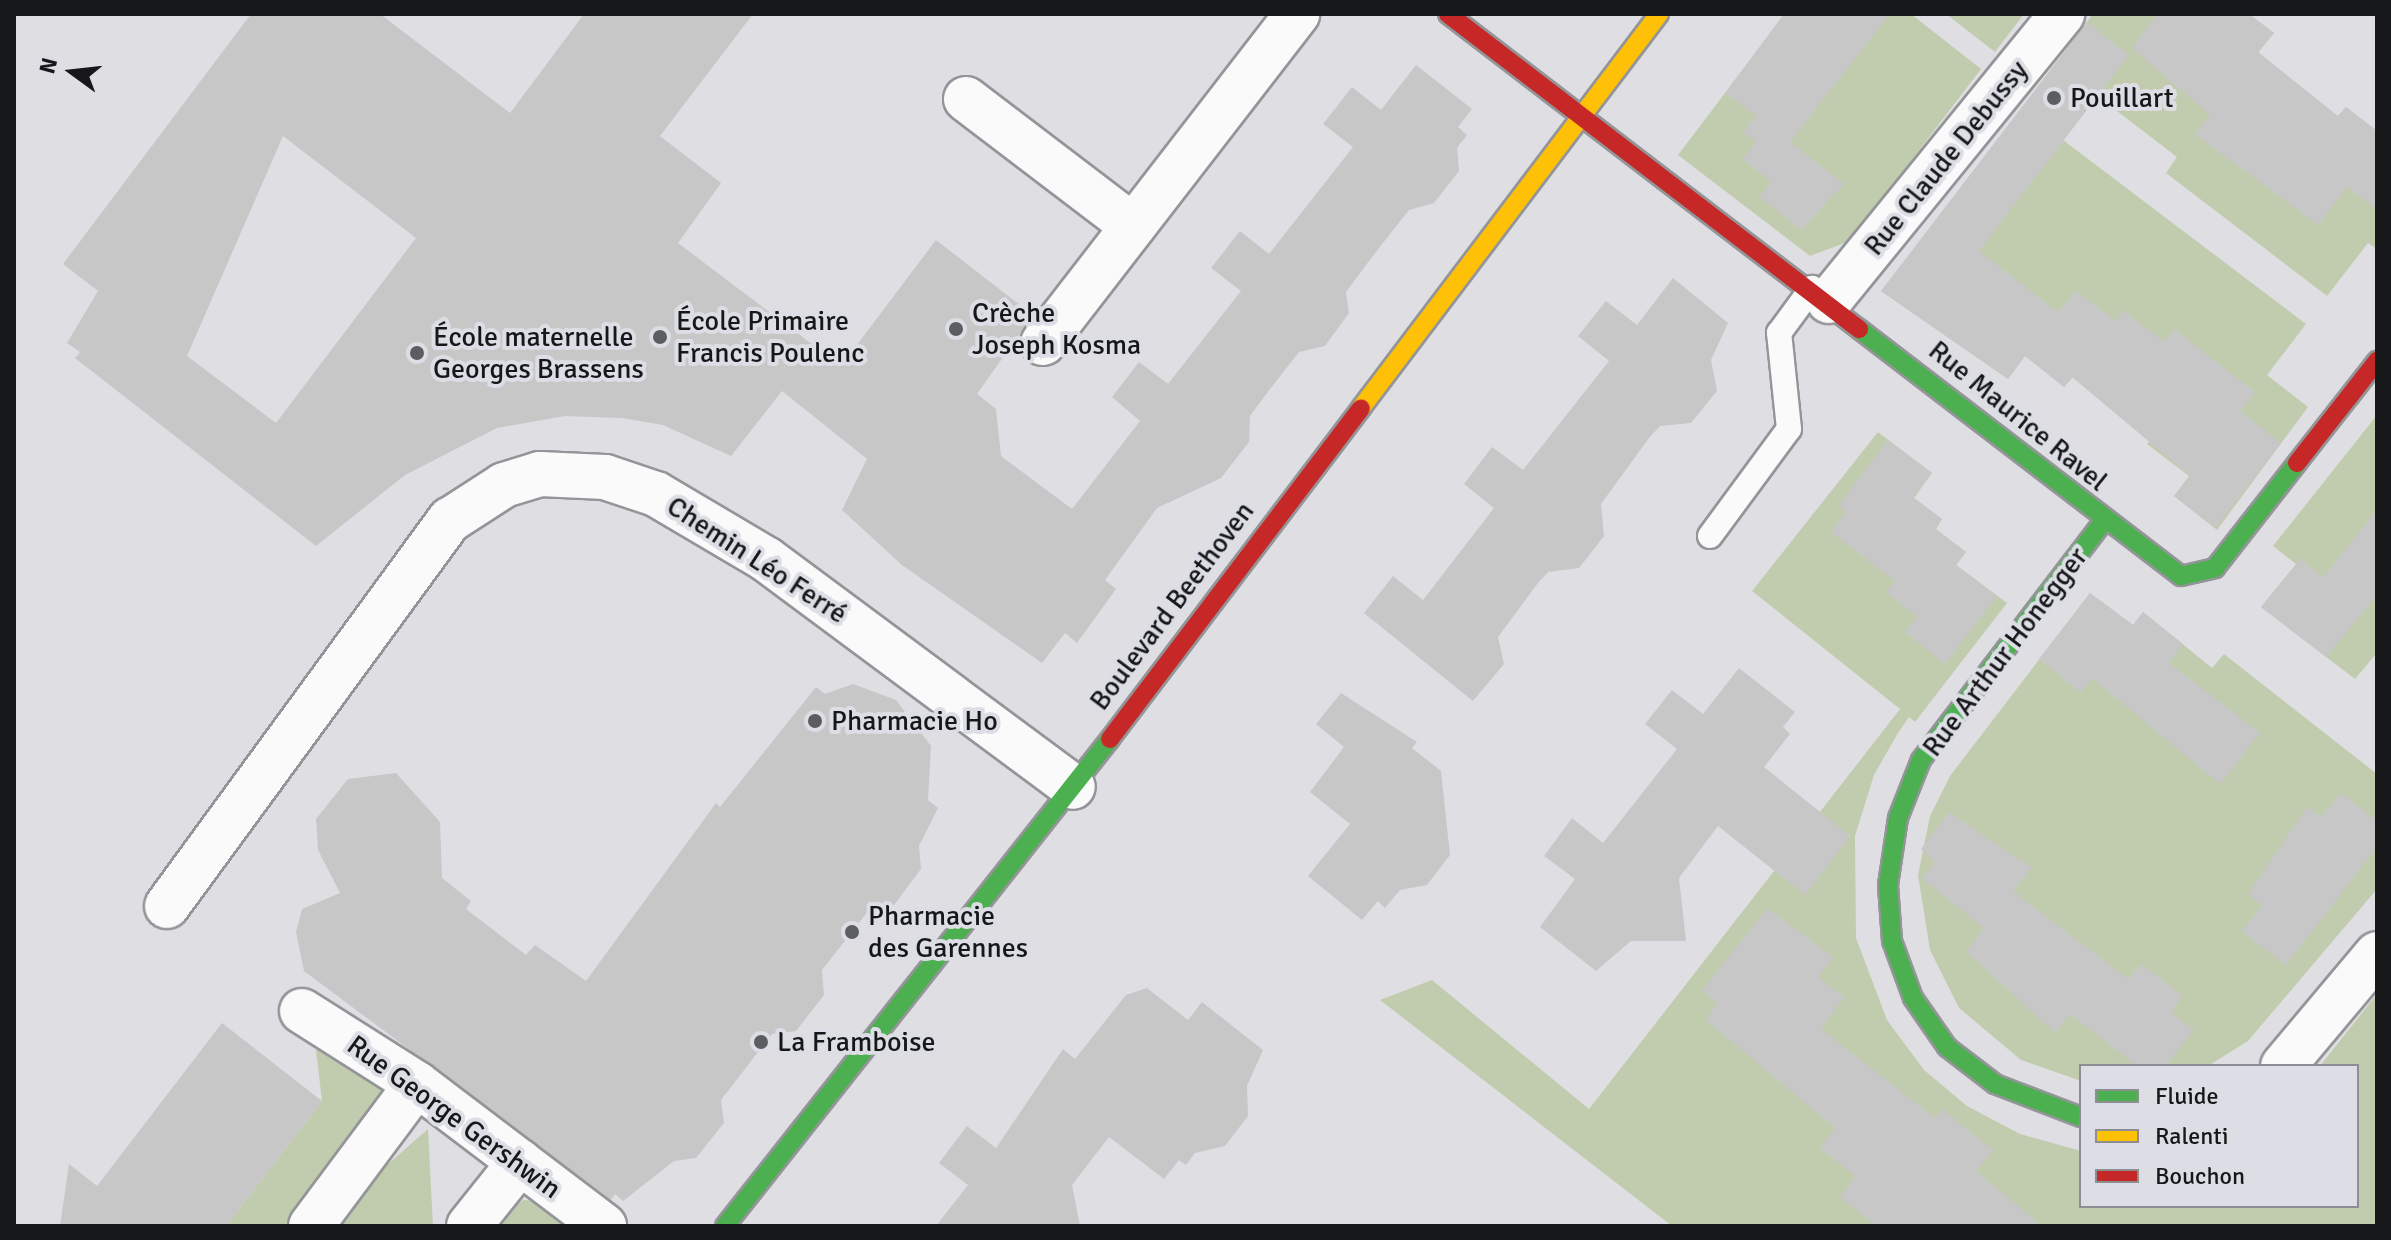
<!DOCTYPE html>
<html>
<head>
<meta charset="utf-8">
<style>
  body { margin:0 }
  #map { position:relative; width:2391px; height:1240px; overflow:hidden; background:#dfdfe3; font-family:Signika,sans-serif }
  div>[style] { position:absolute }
  .green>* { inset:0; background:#c1ccaf }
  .building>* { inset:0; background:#c7c7c7 }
  .roads { filter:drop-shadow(2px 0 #949598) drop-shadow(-2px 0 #949598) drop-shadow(0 2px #949598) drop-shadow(0 -2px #949598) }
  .lane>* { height:24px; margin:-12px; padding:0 12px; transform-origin:12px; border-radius:12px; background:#fafafb }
  .street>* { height:44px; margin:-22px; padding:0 22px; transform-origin:22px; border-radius:22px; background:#fafafb }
  .fast>* { height:18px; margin:-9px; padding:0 9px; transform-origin:9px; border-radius:9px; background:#4caf50 }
  .slow>* { height:18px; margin:-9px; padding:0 9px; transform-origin:9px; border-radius:9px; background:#ffc107 }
  .jam>* { height:18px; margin:-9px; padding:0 9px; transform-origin:9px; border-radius:9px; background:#c62828 }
  .dots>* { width:22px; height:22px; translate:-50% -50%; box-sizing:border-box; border:4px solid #dddee5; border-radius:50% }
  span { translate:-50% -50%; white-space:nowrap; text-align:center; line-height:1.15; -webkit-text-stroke:8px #dddee5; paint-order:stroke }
  .poi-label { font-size:28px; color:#161719 }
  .left { translate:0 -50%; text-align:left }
  .street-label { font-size:28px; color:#161719 }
  .frame { position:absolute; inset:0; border:16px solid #161719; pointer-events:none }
  .legend { position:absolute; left:2079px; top:1064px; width:280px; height:144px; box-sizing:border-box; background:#dddee5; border:2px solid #8d8e93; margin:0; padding:10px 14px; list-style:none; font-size:24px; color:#161719 }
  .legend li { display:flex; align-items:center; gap:16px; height:40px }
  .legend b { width:40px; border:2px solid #8d8e93 }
  .north { position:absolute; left:32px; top:32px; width:80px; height:80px; -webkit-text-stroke:6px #dddee5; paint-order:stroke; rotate:285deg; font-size:22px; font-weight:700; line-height:32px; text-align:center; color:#161719 }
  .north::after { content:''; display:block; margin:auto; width:28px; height:36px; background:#161719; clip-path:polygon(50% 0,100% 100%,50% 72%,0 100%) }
</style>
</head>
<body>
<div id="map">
  <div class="green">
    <i style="clip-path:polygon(1785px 14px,1911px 14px,1981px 69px,1850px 241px,1810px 256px,1678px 155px)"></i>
    <i style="clip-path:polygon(1946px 14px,2024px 14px,1995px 52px)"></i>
    <i style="clip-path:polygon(2093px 14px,2249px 14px,2274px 33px,2252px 60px,2338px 116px,2346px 107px,2377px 131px,2377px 249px,2368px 243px,2327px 296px,2166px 173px,2177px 157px,2096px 95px,2114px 72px,2073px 40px)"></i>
    <i style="clip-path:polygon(2063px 140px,2306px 324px,2267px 375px,2308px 407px,2217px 530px,2174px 496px,2189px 476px,2147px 444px,2162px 426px,2073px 377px,2064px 387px,2025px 356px,2008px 379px,1881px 291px)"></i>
    <i style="clip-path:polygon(2377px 415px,2377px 653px,2355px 679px,2261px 607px,2296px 564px,2273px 546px)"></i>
    <i style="clip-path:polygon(1878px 432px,1932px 473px,1914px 498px,1942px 519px,1936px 529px,1966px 552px,1956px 565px,2007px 603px,1915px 722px,1909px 717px,1898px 733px,1874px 775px,1855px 836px,1856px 938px,1887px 1020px,1924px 1070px,1967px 1106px,2020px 1134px,2081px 1151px,2081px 1206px,2357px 1206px,2357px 1066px,2320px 1066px,2377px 994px,2377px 1226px,1672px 1226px,1380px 1000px,1432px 980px,1589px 1109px,1900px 709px,1752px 591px)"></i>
    <i style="clip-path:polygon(2090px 593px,2133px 625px,2143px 612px,2212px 668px,2224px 654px,2377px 774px,2377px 889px,2248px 1041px,2208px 1066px,2081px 1066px,2081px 1081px,2021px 1060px,1959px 1008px,1930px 950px,1918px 875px,1930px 816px,1950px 776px)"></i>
    <i style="clip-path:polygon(397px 1041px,356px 1192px,428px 1129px,433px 1226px,226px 1226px,322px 1101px,316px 1050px)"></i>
    <i style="clip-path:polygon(523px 1200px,554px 1202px,581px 1226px,489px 1226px)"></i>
  </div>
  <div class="building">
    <i style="clip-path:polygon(evenodd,251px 14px,380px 14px,510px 113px,584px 14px,753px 14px,660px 136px,721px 183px,678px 243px,841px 366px,936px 240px,1033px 315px,977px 394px,996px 409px,1001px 456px,1072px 509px,1140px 421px,1112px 397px,1139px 362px,1168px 384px,1241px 291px,1211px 268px,1240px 231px,1269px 254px,1353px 147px,1323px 124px,1352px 87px,1381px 110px,1416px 65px,1472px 109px,1458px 127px,1467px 135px,1457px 148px,1459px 171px,1434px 203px,1409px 210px,1372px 257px,1346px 292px,1349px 313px,1325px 346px,1299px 352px,1270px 389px,1250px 416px,1249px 442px,1221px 478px,1157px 508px,1105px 580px,1116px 589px,1077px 643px,1065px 633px,1042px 663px,902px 565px,842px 510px,867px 459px,782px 391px,731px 456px,663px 425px,622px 418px,565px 416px,497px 428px,405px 475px,316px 546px,75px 358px,80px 352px,67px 343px,98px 291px,63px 264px,251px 14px,283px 136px,416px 238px,276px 423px,187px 356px,283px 136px)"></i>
    <i style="clip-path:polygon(1784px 14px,1890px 14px,1790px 142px,1844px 184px,1801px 230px,1759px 197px,1771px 182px,1742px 159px,1756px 142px,1743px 132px,1756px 116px,1725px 93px)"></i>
    <i style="clip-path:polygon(2158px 14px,2249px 14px,2274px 33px,2258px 52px,2338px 116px,2346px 107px,2377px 131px,2377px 210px,2347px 187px,2318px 225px,2195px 134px,2210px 115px,2132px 48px)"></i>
    <i style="clip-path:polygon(2087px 22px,2129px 55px,1979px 251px,2058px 312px,2076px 291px,2116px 321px,2123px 310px,2164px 342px,2174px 329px,2255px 392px,2240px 411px,2281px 443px,2215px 528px,2174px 496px,2190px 476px,2072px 377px,2064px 387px,2025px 356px,2008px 379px,1881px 291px)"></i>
    <i style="clip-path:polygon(1673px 278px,1728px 323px,1711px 360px,1717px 391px,1691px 423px,1660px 426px,1649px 438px,1601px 504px,1604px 536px,1579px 568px,1548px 572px,1538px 583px,1498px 637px,1504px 664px,1473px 701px,1364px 613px,1393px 576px,1423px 600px,1494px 508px,1464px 484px,1492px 447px,1523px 470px,1609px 361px,1578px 336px,1606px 301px,1637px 325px)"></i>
    <i style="clip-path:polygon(1888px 440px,1932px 473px,1913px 497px,1942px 519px,1935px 529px,1966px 552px,1956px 565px,1997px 596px,1945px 664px,1905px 632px,1917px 616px,1886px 592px,1895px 581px,1831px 532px,1846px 512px,1839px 505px)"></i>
    <i style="clip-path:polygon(2377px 510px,2377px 595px,2326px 657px,2261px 607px,2301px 559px,2323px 577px)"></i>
    <i style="clip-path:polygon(2090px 593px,2133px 625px,2143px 612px,2183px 644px,2169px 663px,2260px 733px,2220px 784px,2092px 678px,2081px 693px,2039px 659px)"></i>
    <i style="clip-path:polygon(1739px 668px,1795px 712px,1783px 727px,1790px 734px,1764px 767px,1850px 836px,1805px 895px,1718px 826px,1679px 878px,1686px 941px,1631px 941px,1596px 971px,1540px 927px,1575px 879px,1544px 856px,1572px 818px,1603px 843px,1677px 749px,1645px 724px,1672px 690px,1703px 714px)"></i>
    <i style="clip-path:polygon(853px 684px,896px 700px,931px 746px,928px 800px,938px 808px,919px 846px,921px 869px,894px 905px,869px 910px,822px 970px,824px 995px,796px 1031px,772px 1034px,721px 1100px,724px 1123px,696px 1158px,674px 1161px,623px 1201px,615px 1194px,611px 1200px,304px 971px,296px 932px,302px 909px,340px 893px,318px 850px,316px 819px,348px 779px,396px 773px,440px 822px,442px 878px,471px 901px,466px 909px,526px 955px,535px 945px,586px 981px,716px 803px,720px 807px,816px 687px,825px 694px)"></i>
    <i style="clip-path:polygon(1341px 693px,1417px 742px,1412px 748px,1441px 771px,1450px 855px,1427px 885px,1400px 890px,1385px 908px,1378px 901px,1362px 920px,1308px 876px,1350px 824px,1310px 792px,1344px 747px,1316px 724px)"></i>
    <i style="clip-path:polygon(2341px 793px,2377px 821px,2377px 847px,2286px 965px,2241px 931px,2262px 906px,2248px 894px,2307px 807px,2321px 817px)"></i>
    <i style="clip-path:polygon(1949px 812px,2032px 868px,2013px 891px,2128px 979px,2141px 964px,2183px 996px,2171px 1013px,2194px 1030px,2165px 1066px,2137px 1066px,2070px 1014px,2055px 1033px,1966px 951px,1984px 928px,1922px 878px,1935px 862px,1921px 849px)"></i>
    <i style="clip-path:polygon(1767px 908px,1833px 957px,1818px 977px,1844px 997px,1821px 1029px,1935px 1118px,1942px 1109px,1993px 1150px,1976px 1171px,2042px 1226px,1877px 1226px,1840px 1197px,1855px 1176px,1820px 1148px,1835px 1128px,1706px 1020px,1717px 1003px,1702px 991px)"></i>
    <i style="clip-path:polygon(1147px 988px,1188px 1020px,1202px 1002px,1263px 1050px,1247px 1086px,1248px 1116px,1225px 1146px,1195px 1153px,1186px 1165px,1179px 1160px,1164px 1179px,1109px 1137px,1072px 1185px,1080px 1226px,936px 1226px,968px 1185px,939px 1163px,967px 1126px,996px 1148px,1063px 1049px,1075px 1059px,1126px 995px)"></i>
    <i style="clip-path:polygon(222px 1023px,322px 1101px,226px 1226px,60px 1226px,69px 1164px,97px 1186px)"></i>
  </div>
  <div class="roads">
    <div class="lane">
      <i style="left:1710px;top:536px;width:133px;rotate:-53.6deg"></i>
      <i style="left:1789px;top:429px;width:97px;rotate:-95.9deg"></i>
      <i style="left:1779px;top:333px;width:56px;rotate:-53.7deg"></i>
    </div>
    <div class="street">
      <i style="left:966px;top:99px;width:210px;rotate:37.3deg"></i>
      <i style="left:1829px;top:301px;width:370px;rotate:-50.9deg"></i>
      <i style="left:1043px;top:343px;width:416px;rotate:-52.3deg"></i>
      <i style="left:167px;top:906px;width:479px;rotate:-53.8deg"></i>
      <i style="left:450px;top:520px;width:64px;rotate:-32.9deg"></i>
      <i style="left:504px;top:485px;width:38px;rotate:-17deg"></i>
      <i style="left:540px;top:474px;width:65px;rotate:2.6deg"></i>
      <i style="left:605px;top:477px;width:54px;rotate:18.4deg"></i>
      <i style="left:656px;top:494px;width:128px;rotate:30.6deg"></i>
      <i style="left:766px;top:559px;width:382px;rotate:36.6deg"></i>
      <i style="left:302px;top:1011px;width:136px;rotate:32.4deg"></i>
      <i style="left:417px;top:1084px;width:235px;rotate:37.2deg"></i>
      <i style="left:2283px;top:1066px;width:146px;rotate:-50deg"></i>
      <i style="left:311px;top:1226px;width:177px;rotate:-53.3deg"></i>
      <i style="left:469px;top:1226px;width:82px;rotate:-51.4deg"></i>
    </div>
    <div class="fast">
      <i style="left:1859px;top:329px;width:406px;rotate:37.5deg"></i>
      <i style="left:2181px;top:576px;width:35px;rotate:-13deg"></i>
      <i style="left:2215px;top:568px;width:133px;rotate:-52deg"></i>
      <i style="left:2081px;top:1117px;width:92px;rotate:-159deg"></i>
      <i style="left:1995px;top:1084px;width:61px;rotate:-142.4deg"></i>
      <i style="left:1947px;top:1047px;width:60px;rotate:-124.8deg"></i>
      <i style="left:1913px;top:998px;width:61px;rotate:-110.2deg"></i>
      <i style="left:1892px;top:941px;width:56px;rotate:-94.1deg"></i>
      <i style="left:1888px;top:885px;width:68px;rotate:-81.5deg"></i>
      <i style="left:1898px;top:818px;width:62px;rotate:-68.4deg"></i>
      <i style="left:1921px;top:760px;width:301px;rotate:-52.6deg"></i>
      <i style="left:725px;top:1226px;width:621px;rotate:-51.67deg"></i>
    </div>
    <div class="slow">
      <i style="left:1361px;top:408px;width:494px;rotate:-52.9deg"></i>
    </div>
    <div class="jam">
      <i style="left:1448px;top:14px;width:518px;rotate:37.47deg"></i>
      <i style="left:2297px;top:463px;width:130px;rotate:-51.9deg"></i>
      <i style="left:1110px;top:739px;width:415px;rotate:-52.8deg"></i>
    </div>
  </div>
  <div class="dots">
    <i style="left:2054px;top:98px;background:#5c5d60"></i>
    <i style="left:956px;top:329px;background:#5c5d60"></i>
    <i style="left:660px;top:337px;background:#5c5d60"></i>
    <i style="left:417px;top:353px;background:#5c5d60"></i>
    <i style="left:815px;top:721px;background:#5c5d60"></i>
    <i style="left:852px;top:932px;background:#5c5d60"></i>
    <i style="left:761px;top:1042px;background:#5c5d60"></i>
  </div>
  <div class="poi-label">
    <span class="left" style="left:2070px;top:98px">Pouillart</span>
    <span class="left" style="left:972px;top:329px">Crèche<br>Joseph Kosma</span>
    <span class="left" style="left:676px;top:337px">École Primaire<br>Francis Poulenc</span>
    <span class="left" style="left:433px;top:353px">École maternelle<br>Georges Brassens</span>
    <span class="left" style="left:831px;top:721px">Pharmacie Ho</span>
    <span class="left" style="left:868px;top:932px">Pharmacie<br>des Garennes</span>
    <span class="left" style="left:777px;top:1042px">La Framboise</span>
  </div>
  <div class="street-label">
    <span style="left:1946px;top:158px;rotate:-51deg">Rue Claude Debussy</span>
    <span style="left:2018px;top:416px;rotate:39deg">Rue Maurice Ravel</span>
    <span style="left:757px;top:560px;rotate:33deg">Chemin Léo Ferré</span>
    <span style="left:1172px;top:606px;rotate:-53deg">Boulevard Beethoven</span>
    <span style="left:2005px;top:652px;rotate:-53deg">Rue Arthur Honegger</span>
    <span style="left:454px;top:1117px;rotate:36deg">Rue George Gershwin</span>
  </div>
  <div class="frame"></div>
  <ul class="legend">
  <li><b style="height:10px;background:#4caf50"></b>Fluide</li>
  <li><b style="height:10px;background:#ffc107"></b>Ralenti</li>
  <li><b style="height:10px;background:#c62828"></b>Bouchon</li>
  </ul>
  <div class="north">N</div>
</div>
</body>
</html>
